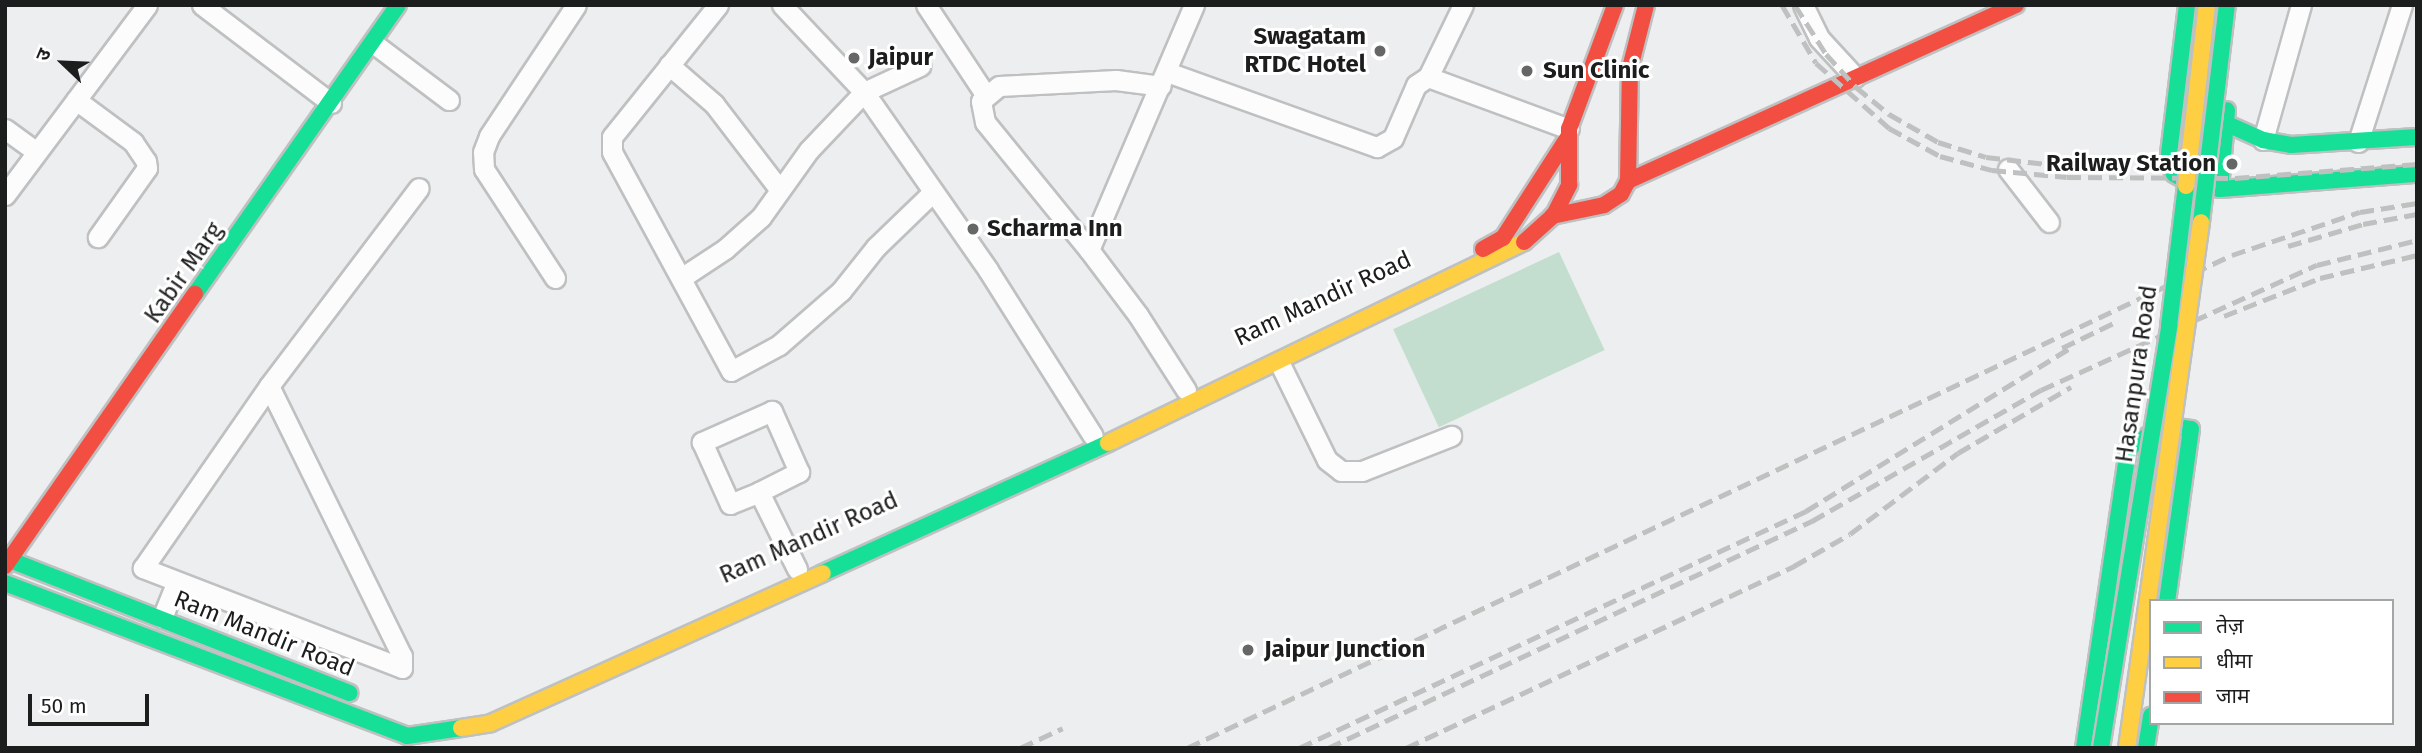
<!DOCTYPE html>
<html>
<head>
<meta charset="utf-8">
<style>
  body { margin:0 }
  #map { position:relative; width:2422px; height:753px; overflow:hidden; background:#eceeef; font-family:"Fira Sans","Noto Sans Devanagari",sans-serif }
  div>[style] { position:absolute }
  .green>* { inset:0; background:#c3decf; transform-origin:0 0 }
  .roads { filter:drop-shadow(2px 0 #bfc0c1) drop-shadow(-2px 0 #bfc0c1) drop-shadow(0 2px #bfc0c1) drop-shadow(0 -2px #bfc0c1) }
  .street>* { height:19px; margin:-9.5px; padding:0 9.5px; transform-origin:9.5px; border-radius:9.5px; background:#fcfcfd }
  .fast>* { height:16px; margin:-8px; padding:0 8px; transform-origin:8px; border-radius:8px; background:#16e098 }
  .slow>* { height:16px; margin:-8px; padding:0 8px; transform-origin:8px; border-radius:8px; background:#ffcf43 }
  .jam>* { height:16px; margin:-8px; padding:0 8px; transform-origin:8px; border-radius:8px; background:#f24e42 }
  .rail>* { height:5px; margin-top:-2.5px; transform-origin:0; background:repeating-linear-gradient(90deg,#bfc0c0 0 14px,transparent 0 21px) }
  .bridges { filter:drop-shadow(2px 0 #bfc0c1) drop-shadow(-2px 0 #bfc0c1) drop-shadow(0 2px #bfc0c1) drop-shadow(0 -2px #bfc0c1) }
  .fast-bridge>* { height:16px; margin:-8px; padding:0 8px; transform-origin:8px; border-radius:8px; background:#16e098 }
  .slow-bridge>* { height:16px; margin:-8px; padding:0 8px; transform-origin:8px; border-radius:8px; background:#ffcf43 }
  .dots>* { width:19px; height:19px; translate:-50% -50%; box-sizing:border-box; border:4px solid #fff; border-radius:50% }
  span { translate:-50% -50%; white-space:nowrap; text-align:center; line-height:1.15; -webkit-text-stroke:6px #fff; paint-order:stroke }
  .poi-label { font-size:24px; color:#1c1d1d; font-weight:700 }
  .right { translate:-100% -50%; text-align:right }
  .left { translate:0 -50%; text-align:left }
  .street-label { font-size:24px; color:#1c1d1d }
  .frame { position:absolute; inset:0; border:7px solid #1c1d1d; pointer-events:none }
  .legend { position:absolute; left:2149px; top:599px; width:245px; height:126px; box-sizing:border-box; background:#fff; border:2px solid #a4a5a5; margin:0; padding:9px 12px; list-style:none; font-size:21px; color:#1c1d1d }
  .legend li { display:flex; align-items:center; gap:14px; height:35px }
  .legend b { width:35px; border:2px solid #a4a5a5 }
  .north { position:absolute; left:28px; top:28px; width:70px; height:70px; -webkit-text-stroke:5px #fff; paint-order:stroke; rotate:293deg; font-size:19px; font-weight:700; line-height:28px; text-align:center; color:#1c1d1d }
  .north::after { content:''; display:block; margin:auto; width:24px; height:32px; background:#1c1d1d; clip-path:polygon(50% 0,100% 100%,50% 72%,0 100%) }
  .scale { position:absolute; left:28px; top:694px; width:121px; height:32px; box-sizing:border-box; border:4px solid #1c1d1d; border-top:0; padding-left:9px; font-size:21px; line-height:24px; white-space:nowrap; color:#1c1d1d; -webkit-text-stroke:5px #fff; paint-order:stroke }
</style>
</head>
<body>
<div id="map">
  <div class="green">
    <i style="left:1559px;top:252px;width:108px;height:183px;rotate:65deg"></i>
  </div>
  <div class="roads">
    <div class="street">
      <i style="left:202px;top:5px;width:162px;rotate:37.2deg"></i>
      <i style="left:718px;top:5px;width:169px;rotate:128.8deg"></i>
      <i style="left:612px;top:137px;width:15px;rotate:90deg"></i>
      <i style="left:612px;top:152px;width:249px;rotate:61.5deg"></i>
      <i style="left:731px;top:371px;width:55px;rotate:-28.4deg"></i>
      <i style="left:779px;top:345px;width:82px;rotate:-41.1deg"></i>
      <i style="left:841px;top:291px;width:56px;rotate:-51.5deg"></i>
      <i style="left:876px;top:247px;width:79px;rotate:-44deg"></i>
      <i style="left:782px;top:5px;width:120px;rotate:46.7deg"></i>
      <i style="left:864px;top:92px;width:217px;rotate:55.1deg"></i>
      <i style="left:988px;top:270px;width:196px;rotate:57.7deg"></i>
      <i style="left:926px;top:5px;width:107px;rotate:56.5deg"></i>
      <i style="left:1803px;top:5px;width:37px;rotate:64deg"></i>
      <i style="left:1819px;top:38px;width:53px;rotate:47.3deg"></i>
      <i style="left:373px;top:43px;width:95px;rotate:36.9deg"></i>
      <i style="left:669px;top:65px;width:60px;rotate:40.9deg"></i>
      <i style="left:714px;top:104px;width:108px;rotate:52.5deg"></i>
      <i style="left:1167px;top:72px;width:223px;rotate:19.7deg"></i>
      <i style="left:1377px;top:147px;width:18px;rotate:-29deg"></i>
      <i style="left:1393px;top:138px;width:58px;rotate:-66.5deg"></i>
      <i style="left:1416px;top:85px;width:14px;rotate:-34deg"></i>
      <i style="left:1428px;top:77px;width:150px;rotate:20.2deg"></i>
      <i style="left:1428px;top:77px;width:80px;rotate:-64.1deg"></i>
      <i style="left:76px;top:100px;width:71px;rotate:36.4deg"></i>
      <i style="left:133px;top:142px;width:23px;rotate:56deg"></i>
      <i style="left:146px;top:161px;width:7px;rotate:82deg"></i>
      <i style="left:147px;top:168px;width:85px;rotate:125.4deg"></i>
      <i style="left:5px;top:129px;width:39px;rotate:36deg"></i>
      <i style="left:2263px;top:140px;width:140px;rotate:-74.3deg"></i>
      <i style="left:2358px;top:142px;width:144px;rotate:-72.2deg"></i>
      <i style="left:2008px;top:169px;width:67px;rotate:52.3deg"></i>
      <i style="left:5px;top:195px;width:237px;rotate:-53.2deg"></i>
      <i style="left:1089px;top:250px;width:165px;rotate:-129.1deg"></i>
      <i style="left:985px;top:122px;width:21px;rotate:-101deg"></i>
      <i style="left:981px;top:101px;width:23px;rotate:-40deg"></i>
      <i style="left:999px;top:86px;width:117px;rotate:-2.9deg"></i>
      <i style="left:1116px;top:80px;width:45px;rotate:7.6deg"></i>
      <i style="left:555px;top:278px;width:130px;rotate:-123.1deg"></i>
      <i style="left:484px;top:169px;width:17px;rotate:-93deg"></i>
      <i style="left:483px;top:152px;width:17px;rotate:-69deg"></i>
      <i style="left:489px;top:136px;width:157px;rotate:-56.4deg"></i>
      <i style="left:681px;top:278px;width:53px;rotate:-33.4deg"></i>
      <i style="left:725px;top:249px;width:48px;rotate:-41.6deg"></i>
      <i style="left:761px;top:217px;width:82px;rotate:-54.4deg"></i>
      <i style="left:809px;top:150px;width:80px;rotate:-46.5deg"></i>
      <i style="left:864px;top:92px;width:62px;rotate:-24.9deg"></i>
      <i style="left:1279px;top:362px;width:109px;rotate:63.9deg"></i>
      <i style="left:1327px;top:460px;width:18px;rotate:38deg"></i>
      <i style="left:1341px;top:471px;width:21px"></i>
      <i style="left:1362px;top:471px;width:96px;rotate:-21.5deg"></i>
      <i style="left:269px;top:386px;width:301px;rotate:63.8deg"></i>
      <i style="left:402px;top:656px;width:12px;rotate:90deg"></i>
      <i style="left:402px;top:668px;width:278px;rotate:-158.9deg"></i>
      <i style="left:143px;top:568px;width:221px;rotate:-55.3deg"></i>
      <i style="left:269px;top:386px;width:248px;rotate:-52.9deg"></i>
      <i style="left:1186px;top:390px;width:89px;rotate:-122.6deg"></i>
      <i style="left:1138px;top:315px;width:81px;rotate:-127deg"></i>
      <i style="left:1089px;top:250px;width:267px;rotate:-66.8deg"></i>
      <i style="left:759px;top:492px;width:45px;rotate:-26.6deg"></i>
      <i style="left:799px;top:472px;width:67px;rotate:-113.9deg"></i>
      <i style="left:772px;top:411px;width:77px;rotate:156.1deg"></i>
      <i style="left:702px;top:442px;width:68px;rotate:65.7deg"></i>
      <i style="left:730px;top:504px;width:31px;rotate:-22deg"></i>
      <i style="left:759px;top:492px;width:86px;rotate:63.7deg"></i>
      <i style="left:162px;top:618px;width:38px;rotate:-68deg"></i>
    </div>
    <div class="fast">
      <i style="left:2187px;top:5px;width:158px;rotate:96.9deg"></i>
      <i style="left:2168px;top:162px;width:13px;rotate:63deg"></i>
      <i style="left:2174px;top:174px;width:21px;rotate:29deg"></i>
      <i style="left:2192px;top:184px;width:28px;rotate:10deg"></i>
      <i style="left:2220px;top:189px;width:198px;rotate:-4.4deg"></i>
      <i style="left:2225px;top:123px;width:42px;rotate:24.1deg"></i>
      <i style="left:2263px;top:140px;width:28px;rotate:10deg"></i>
      <i style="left:2291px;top:145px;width:126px;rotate:-3.6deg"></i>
      <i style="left:2220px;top:189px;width:79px;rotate:-84.9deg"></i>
      <i style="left:195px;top:294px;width:353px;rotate:-54.9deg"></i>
      <i style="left:5px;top:558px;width:370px;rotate:21.4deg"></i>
      <i style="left:823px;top:573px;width:313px;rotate:-24.5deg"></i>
      <i style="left:5px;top:583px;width:430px;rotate:20.8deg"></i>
      <i style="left:407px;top:736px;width:55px;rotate:-8.4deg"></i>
      <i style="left:2084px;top:748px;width:302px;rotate:-81.6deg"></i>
      <i style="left:2128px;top:449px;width:42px;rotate:-34.4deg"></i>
      <i style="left:2163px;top:425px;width:28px;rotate:8deg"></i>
      <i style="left:2191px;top:429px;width:174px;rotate:97.9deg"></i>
      <i style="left:2146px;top:748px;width:33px;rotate:-81deg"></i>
    </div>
    <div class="slow">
      <i style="left:1108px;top:443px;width:462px;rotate:-25.8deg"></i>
      <i style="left:461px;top:728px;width:30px;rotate:-9deg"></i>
      <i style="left:491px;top:723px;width:364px;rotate:-24.3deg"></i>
    </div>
    <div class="jam">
      <i style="left:1628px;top:181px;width:426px;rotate:-24.4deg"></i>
      <i style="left:1552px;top:216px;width:53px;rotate:-11.9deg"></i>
      <i style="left:1604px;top:205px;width:20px;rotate:-33deg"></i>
      <i style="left:1621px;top:194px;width:15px;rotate:-62deg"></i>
      <i style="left:1628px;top:181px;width:113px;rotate:-89deg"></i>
      <i style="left:1630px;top:68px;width:65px;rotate:-75.7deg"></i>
      <i style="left:1524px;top:242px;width:40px;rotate:-42deg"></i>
      <i style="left:1554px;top:215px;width:34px;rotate:-63deg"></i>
      <i style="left:1569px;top:185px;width:56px;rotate:-90deg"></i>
      <i style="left:1569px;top:129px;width:132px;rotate:-69.6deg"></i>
      <i style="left:1483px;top:249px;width:23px;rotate:-29deg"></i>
      <i style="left:1503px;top:238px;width:120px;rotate:-57.2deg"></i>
      <i style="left:5px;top:566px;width:332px;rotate:-55.1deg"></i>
    </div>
  </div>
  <div class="rail">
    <i style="left:1782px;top:5px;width:67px;rotate:59.6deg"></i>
    <i style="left:1816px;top:63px;width:98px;rotate:41.7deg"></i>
    <i style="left:1889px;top:128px;width:58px;rotate:28.8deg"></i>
    <i style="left:1940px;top:156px;width:54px;rotate:15.1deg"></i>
    <i style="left:1992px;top:170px;width:75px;rotate:5.3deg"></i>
    <i style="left:2067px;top:177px;width:168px;rotate:0.3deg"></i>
    <i style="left:2235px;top:178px;width:183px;rotate:-4.4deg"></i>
    <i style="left:1795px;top:5px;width:58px;rotate:57.7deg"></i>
    <i style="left:1826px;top:54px;width:45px;rotate:47.7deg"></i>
    <i style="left:1856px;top:87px;width:43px;rotate:39.3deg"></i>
    <i style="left:1889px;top:114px;width:56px;rotate:29.7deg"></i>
    <i style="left:1938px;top:142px;width:50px;rotate:17.4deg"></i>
    <i style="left:1986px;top:157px;width:78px;rotate:6.7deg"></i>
    <i style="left:2288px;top:246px;width:78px;rotate:-16.3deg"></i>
    <i style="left:2363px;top:224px;width:55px;rotate:-10.5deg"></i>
    <i style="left:2224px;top:316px;width:103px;rotate:-21.6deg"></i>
    <i style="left:2320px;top:278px;width:100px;rotate:-13.3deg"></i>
    <i style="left:2062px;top:348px;width:62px;rotate:-25.7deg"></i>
    <i style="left:1020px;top:748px;width:47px;rotate:-24.9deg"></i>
    <i style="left:1187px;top:748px;width:1155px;rotate:-25.26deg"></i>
    <i style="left:2232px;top:255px;width:135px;rotate:-18.6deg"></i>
    <i style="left:2360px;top:212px;width:58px;rotate:-9deg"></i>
    <i style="left:1299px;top:748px;width:560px;rotate:-25.05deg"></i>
    <i style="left:1806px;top:511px;width:314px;rotate:-31.7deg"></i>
    <i style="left:1328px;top:748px;width:535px;rotate:-25.13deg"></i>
    <i style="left:1812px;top:521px;width:264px;rotate:-29.8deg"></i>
    <i style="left:2041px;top:390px;width:303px;rotate:-24.4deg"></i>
    <i style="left:2317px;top:265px;width:103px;rotate:-14deg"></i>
    <i style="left:1406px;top:748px;width:429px;rotate:-25.1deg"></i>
    <i style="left:1794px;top:566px;width:64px;rotate:-29.7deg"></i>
    <i style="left:1850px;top:534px;width:135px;rotate:-36.9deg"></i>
    <i style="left:1958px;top:453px;width:131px;rotate:-30.3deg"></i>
  </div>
  <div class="bridges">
    <div class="fast-bridge">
      <i style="left:2201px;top:222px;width:219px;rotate:-83.2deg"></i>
      <i style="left:2101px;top:748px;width:427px;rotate:-80.8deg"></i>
      <i style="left:2169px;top:326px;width:141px;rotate:-83.1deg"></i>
    </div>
    <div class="slow-bridge">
      <i style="left:2186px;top:186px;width:182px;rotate:-83.4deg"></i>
      <i style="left:2127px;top:748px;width:531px;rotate:-81.99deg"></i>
    </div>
  </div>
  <div class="dots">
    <i style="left:1380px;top:51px;background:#656666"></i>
    <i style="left:854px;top:58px;background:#656666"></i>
    <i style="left:1527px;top:71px;background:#656666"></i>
    <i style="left:2232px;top:164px;background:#656666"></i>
    <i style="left:973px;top:229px;background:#656666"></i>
    <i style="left:1248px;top:650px;background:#656666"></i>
  </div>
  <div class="poi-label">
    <span class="right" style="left:1366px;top:51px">Swagatam<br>RTDC Hotel</span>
    <span class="left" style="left:868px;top:58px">Jaipur</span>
    <span class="left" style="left:1543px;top:71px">Sun Clinic</span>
    <span class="right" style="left:2216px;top:164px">Railway Station</span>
    <span class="left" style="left:987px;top:229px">Scharma Inn</span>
    <span class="left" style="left:1264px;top:650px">Jaipur Junction</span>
  </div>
  <div class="street-label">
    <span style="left:184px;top:273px;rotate:-55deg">Kabir Marg</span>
    <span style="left:1323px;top:299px;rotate:-25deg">Ram Mandir Road</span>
    <span style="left:2137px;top:374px;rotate:-82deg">Hasanpura Road</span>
    <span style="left:809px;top:538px;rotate:-24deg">Ram Mandir Road</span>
    <span style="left:264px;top:634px;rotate:22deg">Ram Mandir Road</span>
  </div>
  <div class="frame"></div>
  <ul class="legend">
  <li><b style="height:9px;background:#16e098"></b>तेज़</li>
  <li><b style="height:9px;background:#ffcf43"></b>धीमा</li>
  <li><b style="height:9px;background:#f24e42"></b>जाम</li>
  </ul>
  <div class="north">उ</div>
  <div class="scale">50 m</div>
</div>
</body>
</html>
